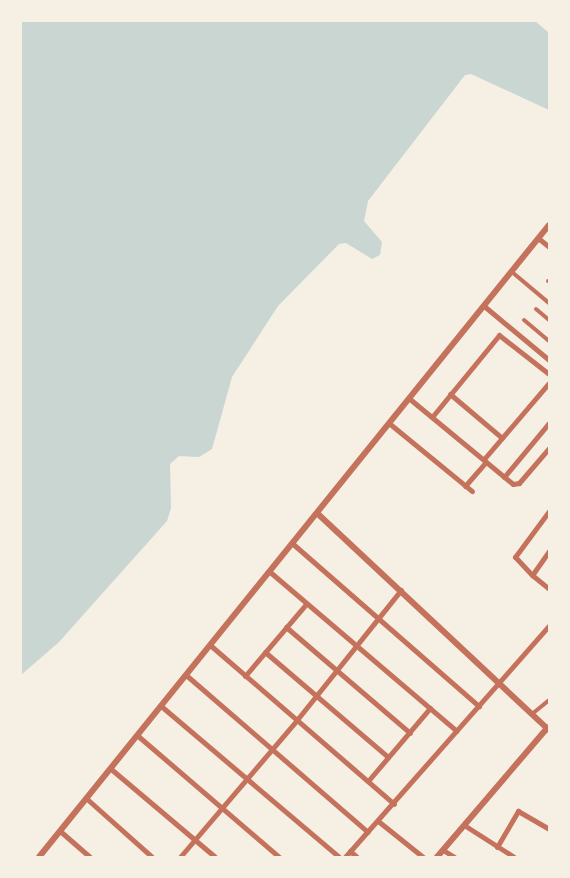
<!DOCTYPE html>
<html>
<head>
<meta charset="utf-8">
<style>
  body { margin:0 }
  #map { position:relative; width:570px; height:878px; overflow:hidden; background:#f6efe4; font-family:Montserrat,sans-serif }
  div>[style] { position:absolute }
  .water>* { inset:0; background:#c9d6d2 }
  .pedestrian>* { height:4px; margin:-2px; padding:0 2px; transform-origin:2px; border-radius:2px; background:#c5725c }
  .minor>* { height:5px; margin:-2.5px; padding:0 2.5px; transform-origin:2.5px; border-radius:2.5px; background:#c5725c }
  .tertiary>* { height:6px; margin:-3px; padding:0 3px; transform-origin:3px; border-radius:3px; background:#c5725c }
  span { translate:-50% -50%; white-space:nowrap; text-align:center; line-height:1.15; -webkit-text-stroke:4px #f6efe4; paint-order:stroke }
  .frame { position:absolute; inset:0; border:22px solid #f6efe4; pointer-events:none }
</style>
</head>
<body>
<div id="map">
  <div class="water">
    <i style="clip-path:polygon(21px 21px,535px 21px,549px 33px,549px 110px,471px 74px,465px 75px,368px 201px,364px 221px,382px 242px,380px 255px,372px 259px,346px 243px,339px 244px,278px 306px,232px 377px,212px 449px,199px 457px,179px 456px,170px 464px,171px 508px,167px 521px,59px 642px,21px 675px)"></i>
  </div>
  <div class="pedestrian">
    <i style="left:512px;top:272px;width:48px;rotate:40deg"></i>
    <i style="left:548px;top:281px;width:1px"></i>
    <i style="left:536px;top:309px;width:17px;rotate:40deg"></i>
    <i style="left:524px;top:320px;width:33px;rotate:40deg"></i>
    <i style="left:532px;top:714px;width:22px;rotate:-39deg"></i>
  </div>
  <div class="minor">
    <i style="left:538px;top:238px;width:14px;rotate:39deg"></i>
    <i style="left:484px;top:306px;width:85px;rotate:39.7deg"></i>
    <i style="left:450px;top:394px;width:68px;rotate:40.2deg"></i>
    <i style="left:411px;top:400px;width:132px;rotate:39.5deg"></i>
    <i style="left:513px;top:484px;width:6px;rotate:-9deg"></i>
    <i style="left:519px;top:483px;width:46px;rotate:-49.4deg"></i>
    <i style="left:432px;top:417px;width:106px;rotate:-50.7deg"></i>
    <i style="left:499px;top:335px;width:63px;rotate:38deg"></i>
    <i style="left:390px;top:424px;width:106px;rotate:39.3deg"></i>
    <i style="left:484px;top:459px;width:100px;rotate:-49.5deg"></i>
    <i style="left:504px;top:477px;width:70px;rotate:-50.2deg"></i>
    <i style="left:465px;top:486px;width:32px;rotate:-49deg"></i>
    <i style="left:293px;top:544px;width:247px;rotate:41.1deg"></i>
    <i style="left:549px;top:551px;width:29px;rotate:125deg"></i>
    <i style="left:532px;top:575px;width:22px;rotate:39deg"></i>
    <i style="left:270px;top:572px;width:245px;rotate:40.4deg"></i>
    <i style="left:532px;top:575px;width:25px;rotate:-133deg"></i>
    <i style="left:515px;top:557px;width:57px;rotate:-53.5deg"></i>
    <i style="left:286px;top:627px;width:163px;rotate:40.5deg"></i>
    <i style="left:210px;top:645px;width:243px;rotate:40.8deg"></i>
    <i style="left:265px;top:652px;width:162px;rotate:40.5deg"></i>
    <i style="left:186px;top:675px;width:240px;rotate:40.8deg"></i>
    <i style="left:245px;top:676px;width:94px;rotate:-49.7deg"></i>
    <i style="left:161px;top:706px;width:233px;rotate:40.3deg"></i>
    <i style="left:138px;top:736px;width:186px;rotate:40.6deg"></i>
    <i style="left:111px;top:769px;width:136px;rotate:40.2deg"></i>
    <i style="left:368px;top:781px;width:96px;rotate:-49.7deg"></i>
    <i style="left:87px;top:799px;width:87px;rotate:41.7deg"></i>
    <i style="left:378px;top:821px;width:58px;rotate:38.7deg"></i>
    <i style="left:464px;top:825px;width:59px;rotate:32.6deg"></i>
    <i style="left:60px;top:831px;width:40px;rotate:41deg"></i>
    <i style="left:497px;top:847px;width:42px;rotate:-59.7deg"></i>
    <i style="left:518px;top:811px;width:36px;rotate:30deg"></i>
    <i style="left:443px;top:850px;width:13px;rotate:32deg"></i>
    <i style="left:350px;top:851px;width:9px;rotate:41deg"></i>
    <i style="left:180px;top:857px;width:179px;rotate:-49.5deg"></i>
    <i style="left:296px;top:721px;width:168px;rotate:-51.3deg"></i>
    <i style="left:345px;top:857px;width:308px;rotate:-48.6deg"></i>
  </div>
  <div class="tertiary">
    <i style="left:318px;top:514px;width:316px;rotate:43.1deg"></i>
    <i style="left:39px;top:857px;width:812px;rotate:-51.1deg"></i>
    <i style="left:437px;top:857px;width:170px;rotate:-49.5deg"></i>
  </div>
  <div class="frame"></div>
</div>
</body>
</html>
